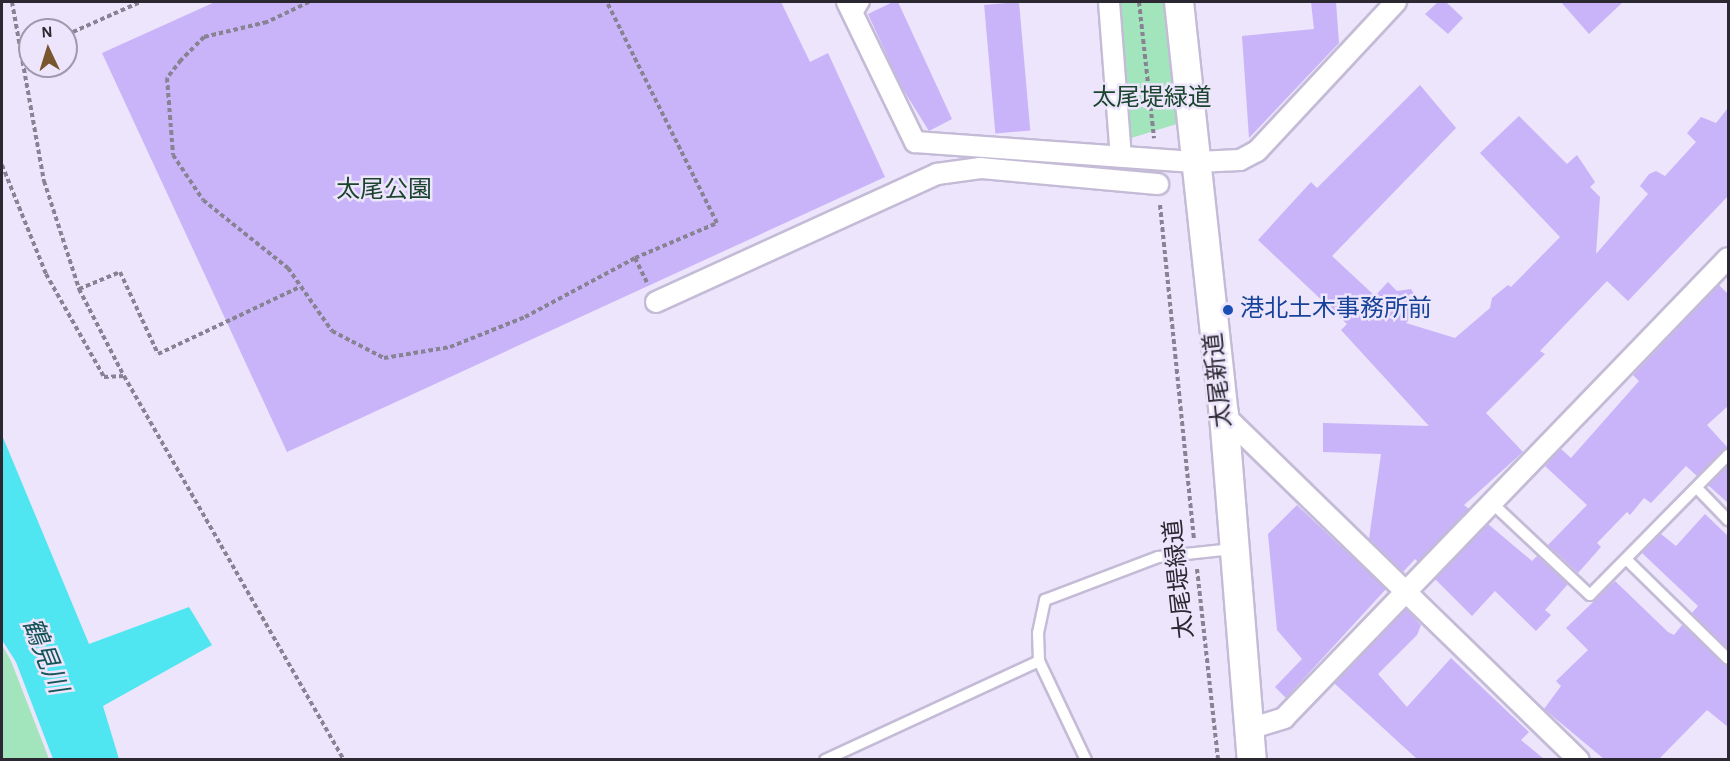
<!DOCTYPE html>
<html>
<head>
<meta charset="utf-8">
<style>
  body { margin:0 }
  #map { position:relative; width:1730px; height:761px; overflow:hidden; background:#ece5fb; font-family:"Alegreya Sans","Noto Sans JP",sans-serif }
  div>[style] { position:absolute }
  .green>* { inset:0; background:#a2e4bb }
  .water>* { inset:0; background:#4fe6f1 }
  .building>* { inset:0; background:#c9b3f9; transform-origin:0 0 }
  .path>* { height:4px; margin-top:-2px; transform-origin:0; background:repeating-linear-gradient(90deg,#888393 0 4.5px,transparent 0 7.5px) }
  .roads { filter:drop-shadow(2px 0 #c4bbd6) drop-shadow(-2px 0 #c4bbd6) drop-shadow(0 2px #c4bbd6) drop-shadow(0 -2px #c4bbd6) }
  .lane>* { height:10px; margin:-5px; padding:0 5px; transform-origin:5px; border-radius:5px; background:#fff }
  .street>* { height:20px; margin:-10px; padding:0 10px; transform-origin:10px; border-radius:10px; background:#fff }
  .secondary>* { height:28px; margin:-14px; padding:0 14px; transform-origin:14px; border-radius:14px; background:#fff }
  .dots>* { width:16px; height:16px; translate:-50% -50%; box-sizing:border-box; border:3px solid #ece5fb; border-radius:50% }
  span { translate:-50% -50%; white-space:nowrap; text-align:center; line-height:1.15; -webkit-text-stroke:5px #ece5fb; paint-order:stroke }
  .park-label { font-size:24px; color:#1a442d }
  .transit-label { font-size:24px; color:#164399 }
  .left { translate:0 -50%; text-align:left }
  .street-label { font-size:24px; color:#2b2832 }
  .water-label { font-size:26px; color:#155459; font-style:italic }
  .frame { position:absolute; inset:0; border:3px solid #2b2832; pointer-events:none }
  .north { position:absolute; left:18px; top:18px; width:60px; height:60px; box-sizing:border-box; background:#ece5fb; border:2px solid #9f99ab; border-radius:50%; rotate:356deg; font-size:16px; font-weight:700; line-height:24px; text-align:center; color:#2b2832 }
  .north::after { content:''; display:block; margin:auto; width:21px; height:27px; background:#79572e; clip-path:polygon(50% 0,100% 100%,50% 72%,0 100%) }
</style>
</head>
<body>
<div id="map">
  <div class="green">
    <i style="clip-path:polygon(1118px 2px,1165px 2px,1180px 123px,1131px 138px)"></i>
    <i style="clip-path:polygon(2px 645px,11px 661px,49px 759px,2px 759px)"></i>
  </div>
  <div class="water">
    <i style="clip-path:polygon(2px 435px,89px 644px,189px 607px,212px 645px,103px 706px,119px 759px,53px 759px,16px 662px,2px 640px)"></i>
  </div>
  <div class="building">
    <i style="clip-path:polygon(215px 2px,781px 2px,810px 62px,828px 53px,885px 177px,287px 452px,102px 53px)"></i>
    <i style="clip-path:polygon(893px 2px,898px 2px,952px 119px,929px 131px,901px 86px,868px 14px)"></i>
    <i style="left:1019px;top:2px;width:129px;height:35px;rotate:85deg"></i>
    <i style="clip-path:polygon(1311px 2px,1336px 2px,1339px 43px,1249px 138px,1242px 36px,1314px 29px)"></i>
    <i style="clip-path:polygon(1438px 2px,1446px 2px,1463px 18px,1448px 34px,1425px 14px)"></i>
    <i style="clip-path:polygon(1561px 2px,1623px 2px,1589px 34px)"></i>
    <i style="clip-path:polygon(1420px 85px,1456px 128px,1332px 256px,1375px 296px,1388px 282px,1397px 291px,1411px 289px,1421px 306px,1406px 323px,1455px 338px,1490px 308px,1492px 298px,1508px 285px,1511px 287px,1560px 237px,1480px 153px,1519px 116px,1567px 164px,1577px 155px,1595px 182px,1590px 187px,1600px 197px,1596px 254px,1648px 194px,1640px 186px,1649px 174px,1656px 171px,1665px 176px,1696px 142px,1687px 133px,1701px 117px,1716px 123px,1728px 108px,1728px 196px,1628px 301px,1607px 281px,1540px 351px,1545px 354px,1486px 413px,1523px 452px,1464px 505px,1469px 509px,1418px 562px,1415px 559px,1403px 572px,1369px 539px,1381px 454px,1323px 452px,1323px 423px,1429px 426px,1341px 330px,1347px 324px,1258px 240px,1311px 182px,1317px 188px)"></i>
    <i style="clip-path:polygon(1719px 285px,1728px 294px,1728px 406px,1707px 425px,1728px 448px,1697px 476px,1686px 466px,1651px 503px,1644px 498px,1630px 515px,1627px 512px,1597px 543px,1601px 547px,1578px 573px,1548px 545px,1587px 505px,1545px 466px,1561px 449px,1571px 458px,1639px 381px,1633px 375px)"></i>
    <i style="clip-path:polygon(1728px 465px,1728px 503px,1708px 485px)"></i>
    <i style="clip-path:polygon(1297px 505px,1386px 589px,1286px 698px,1275px 687px,1302px 659px,1277px 630px,1268px 534px)"></i>
    <i style="clip-path:polygon(1705px 514px,1728px 536px,1728px 649px,1692px 613px,1698px 606px,1642px 553px,1661px 534px,1676px 546px)"></i>
    <i style="clip-path:polygon(1488px 524px,1532px 561px,1537px 556px,1568px 584px,1545px 610px,1551px 615px,1536px 631px,1495px 591px,1472px 616px,1435px 579px)"></i>
    <i style="clip-path:polygon(1615px 581px,1668px 632px,1674px 635px,1682px 625px,1728px 666px,1728px 727px,1707px 710px,1659px 759px,1604px 759px,1544px 709px,1561px 686px,1556px 681px,1588px 650px,1566px 628px)"></i>
    <i style="clip-path:polygon(1406px 609px,1421px 625px,1417px 635px,1378px 674px,1407px 707px,1451px 658px,1529px 732px,1521px 740px,1544px 759px,1417px 759px,1334px 683px)"></i>
  </div>
  <div class="path">
    <i style="left:12px;top:2px;width:182px;rotate:79.9deg"></i>
    <i style="left:44px;top:181px;width:114px;rotate:72deg"></i>
    <i style="left:79px;top:289px;width:98px;rotate:62.7deg"></i>
    <i style="left:124px;top:376px;width:443px;rotate:60.2deg"></i>
    <i style="left:309px;top:2px;width:47px;rotate:154.5deg"></i>
    <i style="left:267px;top:22px;width:65px;rotate:166.6deg"></i>
    <i style="left:204px;top:37px;width:33px;rotate:135deg"></i>
    <i style="left:181px;top:60px;width:23px;rotate:128deg"></i>
    <i style="left:167px;top:78px;width:77px;rotate:85.5deg"></i>
    <i style="left:173px;top:155px;width:54px;rotate:56.3deg"></i>
    <i style="left:203px;top:200px;width:109px;rotate:38.7deg"></i>
    <i style="left:288px;top:268px;width:77px;rotate:55.1deg"></i>
    <i style="left:332px;top:331px;width:59px;rotate:27.4deg"></i>
    <i style="left:384px;top:358px;width:67px;rotate:-9.5deg"></i>
    <i style="left:450px;top:347px;width:81px;rotate:-21.8deg"></i>
    <i style="left:525px;top:317px;width:125px;rotate:-28.2deg"></i>
    <i style="left:635px;top:258px;width:89px;rotate:-23.1deg"></i>
    <i style="left:717px;top:223px;width:247px;rotate:-116.5deg"></i>
    <i style="left:1139px;top:2px;width:137px;rotate:83.7deg"></i>
    <i style="left:66px;top:35px;width:81px;rotate:-24deg"></i>
    <i style="left:21px;top:54px;width:9px;rotate:-6deg"></i>
    <i style="left:2px;top:165px;width:118px;rotate:68deg"></i>
    <i style="left:46px;top:274px;width:118px;rotate:60.6deg"></i>
    <i style="left:104px;top:377px;width:20px;rotate:-3deg"></i>
    <i style="left:1160px;top:205px;width:335px;rotate:84.2deg"></i>
    <i style="left:635px;top:258px;width:30px;rotate:64deg"></i>
    <i style="left:79px;top:289px;width:44px;rotate:-22.5deg"></i>
    <i style="left:120px;top:272px;width:90px;rotate:65.1deg"></i>
    <i style="left:158px;top:354px;width:157px;rotate:-25.3deg"></i>
    <i style="left:1197px;top:569px;width:192px;rotate:83.7deg"></i>
  </div>
  <div class="roads">
    <div class="lane">
      <i style="left:855px;top:17px;width:17px;rotate:-59deg"></i>
      <i style="left:1697px;top:488px;width:45px;rotate:45.9deg"></i>
      <i style="left:1493px;top:504px;width:133px;rotate:43.2deg"></i>
      <i style="left:1590px;top:595px;width:197px;rotate:-45.4deg"></i>
      <i style="left:1627px;top:560px;width:141px;rotate:44.4deg"></i>
      <i style="left:1039px;top:661px;width:110px;rotate:64.6deg"></i>
      <i style="left:825px;top:760px;width:236px;rotate:-24.8deg"></i>
      <i style="left:1039px;top:661px;width:28px;rotate:-92deg"></i>
      <i style="left:1038px;top:633px;width:34px;rotate:-78deg"></i>
      <i style="left:1045px;top:600px;width:121px;rotate:-20.8deg"></i>
      <i style="left:1158px;top:557px;width:75px;rotate:-6.1deg"></i>
    </div>
    <div class="street">
      <i style="left:847px;top:2px;width:156px;rotate:64.1deg"></i>
      <i style="left:915px;top:142px;width:283px;rotate:4.1deg"></i>
      <i style="left:1197px;top:162px;width:43px;rotate:-2.7deg"></i>
      <i style="left:1240px;top:160px;width:19px;rotate:-28deg"></i>
      <i style="left:1257px;top:151px;width:204px;rotate:-47deg"></i>
      <i style="left:1109px;top:2px;width:155px;rotate:85.6deg"></i>
      <i style="left:656px;top:302px;width:309px;rotate:-24.5deg"></i>
      <i style="left:937px;top:174px;width:44px;rotate:-7.8deg"></i>
      <i style="left:981px;top:168px;width:178px;rotate:5.2deg"></i>
      <i style="left:1224px;top:415px;width:495px;rotate:44.2deg"></i>
      <i style="left:1249px;top:729px;width:37px;rotate:-17deg"></i>
      <i style="left:1284px;top:718px;width:639px;rotate:-46.01deg"></i>
    </div>
    <div class="secondary">
      <i style="left:1179px;top:2px;width:415px;rotate:83.8deg"></i>
      <i style="left:1224px;top:415px;width:346px;rotate:85.4deg"></i>
    </div>
  </div>
  <div class="dots">
    <i style="left:1228px;top:310px;background:#1a4fb4"></i>
  </div>
  <div class="park-label">
    <span style="left:1152px;top:99px">太尾堤緑道</span>
    <span style="left:384px;top:191px">太尾公園</span>
  </div>
  <div class="transit-label">
    <span class="left" style="left:1240px;top:310px">港北土木事務所前</span>
  </div>
  <div class="street-label">
    <span style="left:1219px;top:380px;rotate:-96deg">太尾新道</span>
    <span style="left:1180px;top:579px;rotate:-96deg">太尾堤緑道</span>
  </div>
  <div class="water-label">
    <span style="left:44px;top:656px;rotate:68deg">鶴見川</span>
  </div>
  <div class="frame"></div>
  <div class="north">N</div>
</div>
</body>
</html>
